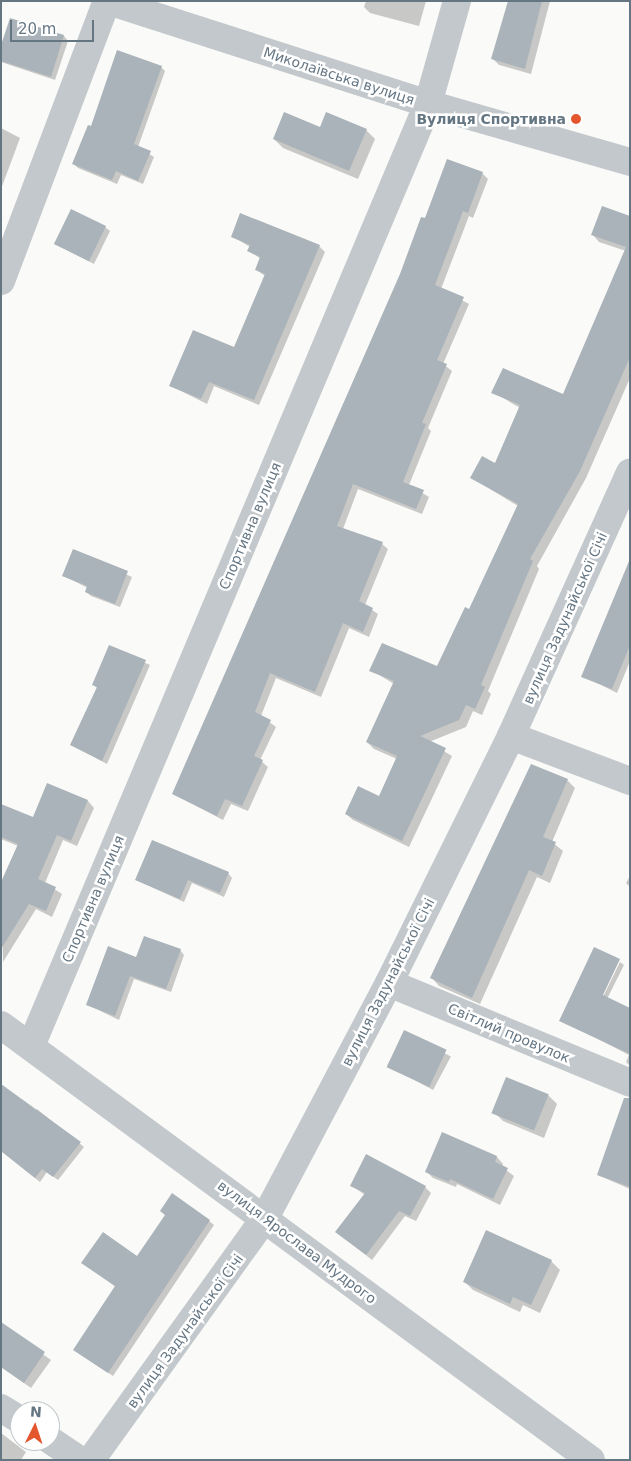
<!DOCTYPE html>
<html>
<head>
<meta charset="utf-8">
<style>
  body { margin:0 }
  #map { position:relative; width:631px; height:1461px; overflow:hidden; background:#fafaf8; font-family:"DejaVu Sans",sans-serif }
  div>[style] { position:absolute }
  .shadow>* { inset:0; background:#0003; transform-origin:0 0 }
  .building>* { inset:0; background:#aab3b9; transform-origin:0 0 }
  .minor>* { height:28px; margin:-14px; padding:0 14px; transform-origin:14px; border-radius:14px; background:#c3c8cc }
  .tertiary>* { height:28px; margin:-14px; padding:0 14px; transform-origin:14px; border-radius:14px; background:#c3c8cc }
  .dots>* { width:14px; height:14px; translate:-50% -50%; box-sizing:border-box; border:2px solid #fff; border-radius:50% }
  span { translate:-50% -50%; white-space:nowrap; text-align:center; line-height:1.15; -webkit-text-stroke:5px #fff; paint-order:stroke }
  .street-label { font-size:14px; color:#657683 }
  .poi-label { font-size:14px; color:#657683; font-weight:700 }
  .right { translate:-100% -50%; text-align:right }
  .frame { position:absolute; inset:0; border:2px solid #657683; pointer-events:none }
  .north { position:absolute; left:10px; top:1401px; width:50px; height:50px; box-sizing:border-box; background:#fff; border:1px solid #c1c8cd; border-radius:50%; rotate:4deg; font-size:14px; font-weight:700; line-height:20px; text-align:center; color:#657683 }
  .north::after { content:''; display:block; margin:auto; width:18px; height:22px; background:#e4572e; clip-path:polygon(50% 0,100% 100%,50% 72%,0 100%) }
  .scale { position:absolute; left:10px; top:20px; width:84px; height:22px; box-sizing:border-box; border:2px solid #657683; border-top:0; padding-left:6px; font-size:15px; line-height:18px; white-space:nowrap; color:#657683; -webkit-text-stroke:4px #fff; paint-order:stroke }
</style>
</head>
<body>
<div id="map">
  <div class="shadow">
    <i style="clip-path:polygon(366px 1px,426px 1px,419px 26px,370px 13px,364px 7px)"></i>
    <i style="clip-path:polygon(510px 1px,550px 1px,531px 74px,499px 65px,493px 59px)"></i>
    <i style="clip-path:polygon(11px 19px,64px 36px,68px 41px,55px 80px,1px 62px,1px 49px)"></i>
    <i style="clip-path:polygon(161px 67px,165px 71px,138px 147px,154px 157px,143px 184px,121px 175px,117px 184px,78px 168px,73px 163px,92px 128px)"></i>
    <i style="clip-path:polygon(1px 128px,20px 138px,1px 189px)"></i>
    <i style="clip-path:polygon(321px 128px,366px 130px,375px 139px,358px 179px,283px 148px,274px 139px)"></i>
    <i style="clip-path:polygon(482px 173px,488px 179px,473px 218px,469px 216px,441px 289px,469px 304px,443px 364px,452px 371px,428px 428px,431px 431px,409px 485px,429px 497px,422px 514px,358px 489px,343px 529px,382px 544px,388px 549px,365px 605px,378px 614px,369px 637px,349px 628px,321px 697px,276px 678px,261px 716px,276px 727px,260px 760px,268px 767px,248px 811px,231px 804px,223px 820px,173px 794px,426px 220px)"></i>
    <i style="clip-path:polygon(241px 215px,319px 246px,325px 252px,259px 405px,214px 386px,207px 404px,171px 386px,234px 348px,265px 276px,257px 270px,261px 259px,249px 251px,250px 247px,232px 236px)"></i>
    <i style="clip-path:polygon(630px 217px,630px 378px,586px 478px,537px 566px,539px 569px,488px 691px,491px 694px,482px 715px,473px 711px,466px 727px,429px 742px,452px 756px,409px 847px,353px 820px,346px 814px,380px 797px,397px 759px,374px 749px,367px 742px,394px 684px,371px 670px,438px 668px,470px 611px,518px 506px,472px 478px,495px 465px,520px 408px,493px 392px,564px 396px,626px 251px,599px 242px,593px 235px)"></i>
    <i style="clip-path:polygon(105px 227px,110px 231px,94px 264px,55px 244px)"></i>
    <i style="clip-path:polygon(74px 551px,132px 577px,120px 607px,91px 596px,86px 592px,88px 588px,64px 576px)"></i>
    <i style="clip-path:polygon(630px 559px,630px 661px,617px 693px,583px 676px)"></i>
    <i style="clip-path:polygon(110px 647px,150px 665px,107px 764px,72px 745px,98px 689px,94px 685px)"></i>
    <i style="clip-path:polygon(567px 780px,575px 788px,552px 842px,563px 851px,550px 883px,537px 877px,480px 1004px,439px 986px,432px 978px)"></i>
    <i style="clip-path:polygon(48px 785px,88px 801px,94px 808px,77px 846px,63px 840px,45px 883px,62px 894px,52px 917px,36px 909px,3px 962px,1px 885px,18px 846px,1px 839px,1px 805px,34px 819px)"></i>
    <i style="clip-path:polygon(228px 873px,232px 878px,224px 897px,192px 883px,184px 902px,136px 880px)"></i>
    <i style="clip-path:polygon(630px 876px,630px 887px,626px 883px)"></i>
    <i style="clip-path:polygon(180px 950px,184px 955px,171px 992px,134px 979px,119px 1020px,88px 1005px,137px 958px)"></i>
    <i style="clip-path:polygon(620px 962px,624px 965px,607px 999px,630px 1010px,630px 1066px,626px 1062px,629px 1055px,561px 1020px,601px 1001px)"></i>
    <i style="left:405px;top:1032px;width:52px;height:38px;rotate:28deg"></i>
    <i style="clip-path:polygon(548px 1095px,557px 1104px,544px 1138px,503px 1121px,494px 1112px)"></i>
    <i style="clip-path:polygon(37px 1109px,84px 1147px,58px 1180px,47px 1172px,40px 1182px,1px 1151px)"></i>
    <i style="clip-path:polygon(630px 1124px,630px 1189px,598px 1175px)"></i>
    <i style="clip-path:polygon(443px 1134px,497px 1157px,503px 1164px,502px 1167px,514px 1176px,500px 1205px,457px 1184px,456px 1187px,433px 1178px,427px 1172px)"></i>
    <i style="clip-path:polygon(351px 1185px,425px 1187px,431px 1193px,416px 1221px,405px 1216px,372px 1260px,337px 1232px,365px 1195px)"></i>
    <i style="clip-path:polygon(209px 1221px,214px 1225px,113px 1376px,74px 1350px,116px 1287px,83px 1263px,137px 1258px)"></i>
    <i style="clip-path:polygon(551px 1261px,560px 1270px,540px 1313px,523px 1305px,520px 1312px,473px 1290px,464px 1281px)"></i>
    <i style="clip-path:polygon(1px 1324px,51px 1360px,31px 1388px,1px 1367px)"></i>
    <i style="clip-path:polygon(1px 1433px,26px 1452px,21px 1460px,1px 1460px)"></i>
  </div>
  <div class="building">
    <i style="clip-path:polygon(508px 1px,542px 1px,525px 69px,491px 59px)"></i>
    <i style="clip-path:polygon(10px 18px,64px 35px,51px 77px,1px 61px,1px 45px)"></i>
    <i style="clip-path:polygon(117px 50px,162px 66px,134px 144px,151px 151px,138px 181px,116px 171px,112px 180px,72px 164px,88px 125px,91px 126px)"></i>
    <i style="clip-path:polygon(284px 112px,320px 127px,326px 112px,367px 129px,349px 171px,273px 139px)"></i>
    <i style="clip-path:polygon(447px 159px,483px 172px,468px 213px,463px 211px,435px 285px,464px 297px,437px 360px,447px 364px,422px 423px,426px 424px,403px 482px,424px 490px,416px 509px,353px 484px,337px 526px,383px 542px,359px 601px,373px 608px,363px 632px,343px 623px,315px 692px,270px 673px,255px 712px,271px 720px,254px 756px,263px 760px,242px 806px,225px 799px,217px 816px,172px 794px,400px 274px,421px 217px,425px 218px)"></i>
    <i style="clip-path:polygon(602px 206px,630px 216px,630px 357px,580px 471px,530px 559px,533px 561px,481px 685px,485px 687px,475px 709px,466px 705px,459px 720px,420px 736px,446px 748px,402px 841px,345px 814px,358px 786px,379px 796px,397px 756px,366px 742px,394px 681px,369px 671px,382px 643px,437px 666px,465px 607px,469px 609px,518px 504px,470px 478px,482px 456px,495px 463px,520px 405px,491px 393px,503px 368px,563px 394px,626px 247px,591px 235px)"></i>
    <i style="left:71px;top:209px;width:39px;height:39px;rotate:26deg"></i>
    <i style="clip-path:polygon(240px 213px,320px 245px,254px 400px,209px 382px,201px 399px,169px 386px,193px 330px,234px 347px,265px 274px,255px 270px,260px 257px,247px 251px,250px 245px,231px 237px)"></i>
    <i style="clip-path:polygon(73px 549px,128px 571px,115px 604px,85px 592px,87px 586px,62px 576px)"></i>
    <i style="clip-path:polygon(630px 559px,630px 645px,612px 689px,581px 677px)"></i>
    <i style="clip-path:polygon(109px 645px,146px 660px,102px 761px,70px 745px,97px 687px,92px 685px)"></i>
    <i style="clip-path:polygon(531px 764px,568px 779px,543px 837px,556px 842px,542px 876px,529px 870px,472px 998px,430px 978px)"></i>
    <i style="clip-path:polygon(47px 783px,88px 800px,71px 841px,57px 835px,38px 879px,56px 887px,46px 911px,29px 904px,1px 949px,1px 882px,18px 844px,1px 837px,1px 804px,33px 817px)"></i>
    <i style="clip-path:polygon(152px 840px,229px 872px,220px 893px,188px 880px,180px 899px,135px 880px)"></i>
    <i style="clip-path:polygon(144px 936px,181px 949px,166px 989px,130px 976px,115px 1016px,86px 1005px,108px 946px,136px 957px)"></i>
    <i style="clip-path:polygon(594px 947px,620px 959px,603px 995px,630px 1008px,630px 1054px,559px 1021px)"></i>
    <i style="left:404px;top:1030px;width:47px;height:41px;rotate:25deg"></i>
    <i style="left:506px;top:1077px;width:46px;height:39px;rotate:22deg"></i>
    <i style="clip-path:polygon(1px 1084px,81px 1142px,53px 1177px,42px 1169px,35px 1178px,1px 1151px)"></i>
    <i style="clip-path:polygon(624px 1098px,630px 1098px,630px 1187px,597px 1175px)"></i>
    <i style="clip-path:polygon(442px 1132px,497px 1156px,495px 1162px,508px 1168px,493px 1199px,450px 1179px,449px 1182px,425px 1172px)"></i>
    <i style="clip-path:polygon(366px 1154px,426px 1186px,410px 1216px,399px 1211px,366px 1255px,335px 1232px,365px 1193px,350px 1186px)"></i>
    <i style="clip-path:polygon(172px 1193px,210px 1220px,108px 1373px,73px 1350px,115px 1286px,81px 1263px,103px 1232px,137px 1256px,165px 1215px,160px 1211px)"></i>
    <i style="clip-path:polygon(486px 1230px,552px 1260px,531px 1305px,513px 1297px,510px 1304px,463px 1282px)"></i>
    <i style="clip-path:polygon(1px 1322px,45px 1352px,24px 1383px,1px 1367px)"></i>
  </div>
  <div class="minor">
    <i style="left:1px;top:281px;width:299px;rotate:-69.3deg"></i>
    <i style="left:511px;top:736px;width:127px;rotate:20.7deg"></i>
    <i style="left:389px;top:983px;width:261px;rotate:22.5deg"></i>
    <i style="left:31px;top:1046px;width:1022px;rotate:-67.15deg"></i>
    <i style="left:428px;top:104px;width:107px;rotate:-74.3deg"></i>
    <i style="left:1px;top:1408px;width:22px;rotate:32deg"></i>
    <i style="left:50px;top:1440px;width:36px;rotate:34deg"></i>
    <i style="left:91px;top:1460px;width:298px;rotate:-54.3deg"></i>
    <i style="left:265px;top:1218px;width:266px;rotate:-62.2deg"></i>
    <i style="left:389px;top:983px;width:275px;rotate:-63.7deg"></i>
    <i style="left:511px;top:736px;width:289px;rotate:-65.7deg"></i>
  </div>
  <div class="tertiary">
    <i style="left:108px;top:1px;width:336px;rotate:17.8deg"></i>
    <i style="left:428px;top:104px;width:210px;rotate:16deg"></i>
    <i style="left:1px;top:1025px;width:733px;rotate:36.4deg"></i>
  </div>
  <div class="dots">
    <i style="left:576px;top:119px;background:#e4572e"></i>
  </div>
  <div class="street-label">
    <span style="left:339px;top:76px;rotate:18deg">Миколаївська вулиця</span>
    <span style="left:250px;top:526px;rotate:-67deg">Спортивна вулиця</span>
    <span style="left:565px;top:618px;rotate:-66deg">вулиця Задунайської Січі</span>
    <span style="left:93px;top:899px;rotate:-67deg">Спортивна вулиця</span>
    <span style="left:388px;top:982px;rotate:-63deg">вулиця Задунайської Січі</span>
    <span style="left:509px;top:1033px;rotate:23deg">Світлий провулок</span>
    <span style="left:297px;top:1242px;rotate:37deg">вулиця Ярослава Мудрого</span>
    <span style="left:185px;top:1331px;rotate:-54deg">вулиця Задунайської Січі</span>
  </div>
  <div class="poi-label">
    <span class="right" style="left:566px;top:119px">Вулиця Спортивна</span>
  </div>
  <div class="frame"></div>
  <div class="north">N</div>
  <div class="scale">20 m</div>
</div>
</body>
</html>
